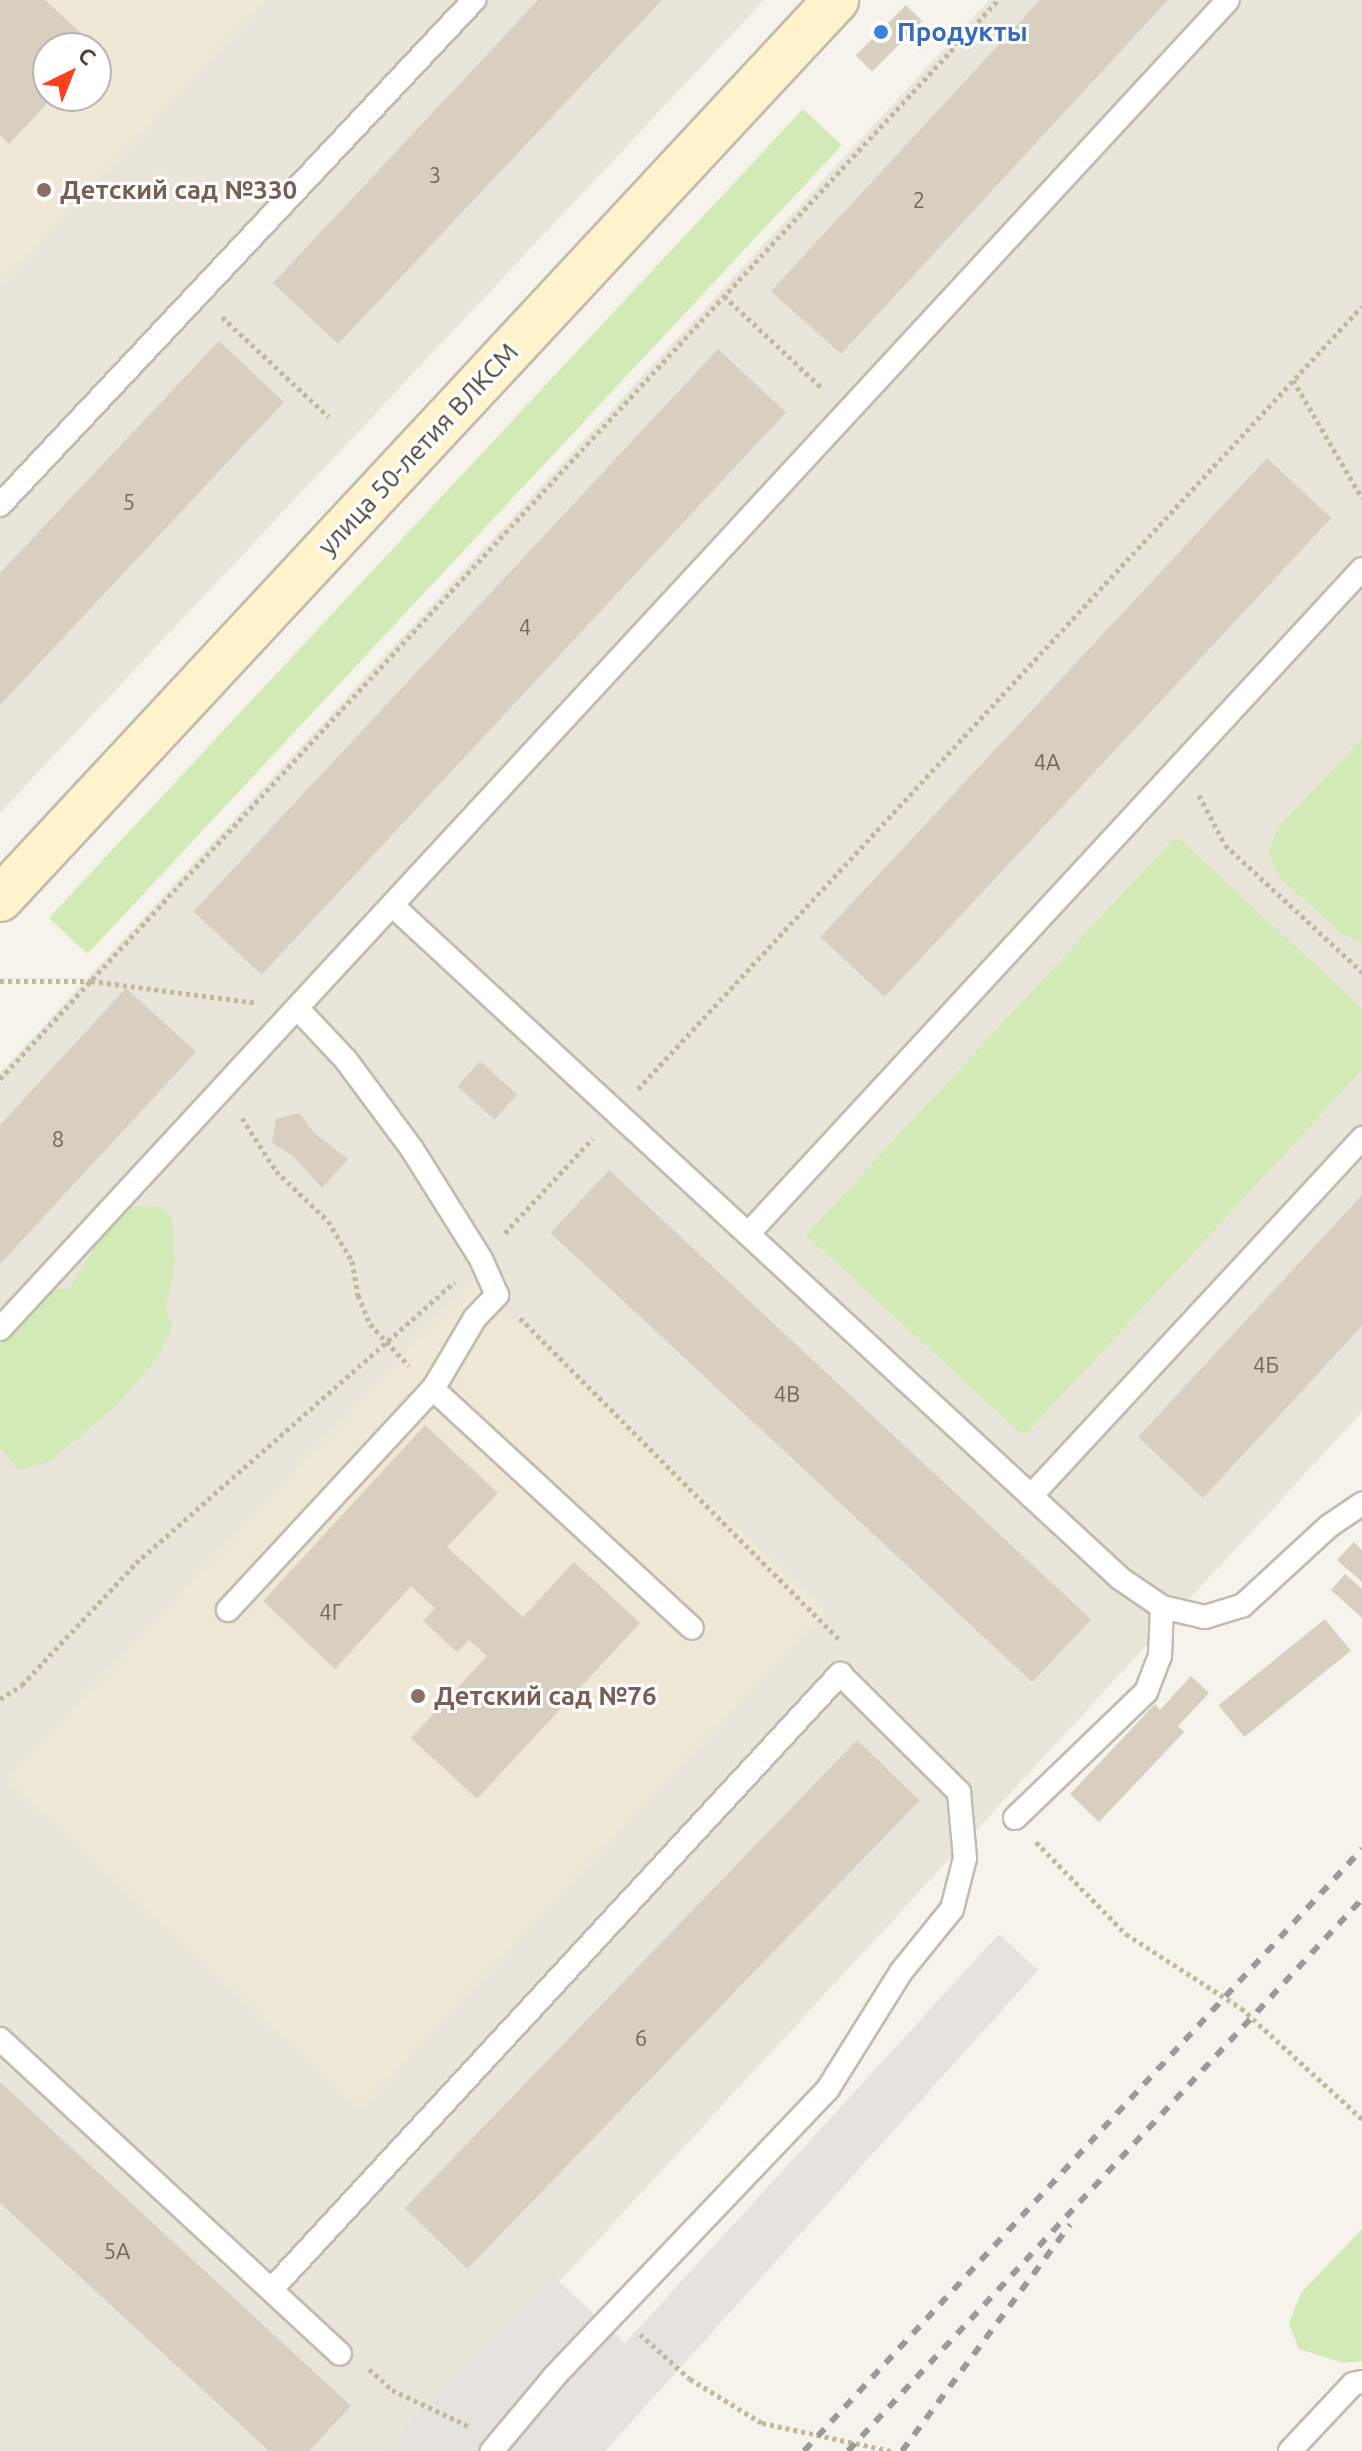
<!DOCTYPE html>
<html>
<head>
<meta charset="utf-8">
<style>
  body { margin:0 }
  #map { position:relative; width:1362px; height:2451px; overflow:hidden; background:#f6f3ec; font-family:Ubuntu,sans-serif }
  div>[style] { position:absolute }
  .residential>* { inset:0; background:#eae5da }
  .industrial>* { inset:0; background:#e6e2dd }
  .education>* { inset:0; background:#efe8d6; transform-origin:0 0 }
  .green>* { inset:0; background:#d2eab5; transform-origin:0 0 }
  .building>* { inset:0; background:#d8cfc1; transform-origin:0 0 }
  .path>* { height:5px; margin-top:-2.5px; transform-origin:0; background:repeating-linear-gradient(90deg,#c4b79f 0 4px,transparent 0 8px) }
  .roads { filter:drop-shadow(2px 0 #c2bbae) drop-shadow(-2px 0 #c2bbae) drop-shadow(0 2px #c2bbae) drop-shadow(0 -2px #c2bbae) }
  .service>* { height:22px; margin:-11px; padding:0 11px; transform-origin:11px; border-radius:11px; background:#fff }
  .secondary>* { height:44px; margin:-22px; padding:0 22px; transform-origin:22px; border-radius:22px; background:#fff3cd }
  .rail>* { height:6px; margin-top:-3px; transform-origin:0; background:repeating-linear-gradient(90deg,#9a9a9a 0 10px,transparent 0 20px) }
  .dots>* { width:22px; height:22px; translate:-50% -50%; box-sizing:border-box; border:4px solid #fff; border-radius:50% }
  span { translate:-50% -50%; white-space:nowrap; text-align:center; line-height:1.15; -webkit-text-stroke:6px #fff; paint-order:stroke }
  .number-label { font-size:22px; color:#6e675b }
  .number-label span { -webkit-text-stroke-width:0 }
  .shop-label { font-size:26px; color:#366cbe; font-weight:700 }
  .left { translate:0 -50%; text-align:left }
  .education-label { font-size:26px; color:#785e54; font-weight:700 }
  .street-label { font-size:26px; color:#4b4439 }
  .north { position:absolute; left:32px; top:32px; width:80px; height:80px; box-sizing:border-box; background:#fff; border:2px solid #b7b4b0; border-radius:50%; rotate:43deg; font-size:22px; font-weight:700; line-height:32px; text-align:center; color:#4b4439 }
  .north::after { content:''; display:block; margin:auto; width:28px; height:36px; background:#fc3f1d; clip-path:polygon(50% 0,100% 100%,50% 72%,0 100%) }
</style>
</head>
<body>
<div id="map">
  <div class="residential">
    <i style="clip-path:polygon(evenodd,0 0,764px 0,0 813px,0 0,48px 48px,96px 48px,96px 96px,48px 96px,48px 48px)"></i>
    <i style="clip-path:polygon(989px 0,1362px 0,1362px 1412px,403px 2451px,0 2451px,0 1073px)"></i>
  </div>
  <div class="industrial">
    <i style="clip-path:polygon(999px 1934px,1038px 1970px,605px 2451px,385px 2451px,552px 2275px,625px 2343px)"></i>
  </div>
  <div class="education">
    <i style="clip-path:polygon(evenodd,0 0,266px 0,0 285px,0 0,48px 48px,96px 48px,96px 96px,48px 96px,48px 48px)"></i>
    <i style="left:472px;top:1281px;width:483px;height:682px;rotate:43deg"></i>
  </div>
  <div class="green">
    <i style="left:803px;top:109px;width:53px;height:1106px;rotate:43deg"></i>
    <i style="clip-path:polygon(1362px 738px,1362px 943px,1343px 935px,1279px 877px,1268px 853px,1277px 829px)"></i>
    <i style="clip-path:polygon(1176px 836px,1362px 1008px,1362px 1070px,1024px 1436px,806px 1235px)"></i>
    <i style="clip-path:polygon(134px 1206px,162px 1207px,172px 1218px,175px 1263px,166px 1309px,173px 1327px,158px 1357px,118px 1404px,51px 1461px,19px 1470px,0 1449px,0 1312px,22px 1289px,69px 1289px,114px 1215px)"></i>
    <i style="clip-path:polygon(1362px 2229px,1362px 2361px,1343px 2363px,1299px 2349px,1289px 2323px,1301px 2293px)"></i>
  </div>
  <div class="building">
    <i style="clip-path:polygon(0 0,45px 0,97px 48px,48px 48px,48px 96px,54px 96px,9px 144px,0 135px)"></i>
    <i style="clip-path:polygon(538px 0,662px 0,338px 344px,273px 283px)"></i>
    <i style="clip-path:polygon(1040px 0,1168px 0,841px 354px,771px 291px)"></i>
    <i style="left:906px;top:5px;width:23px;height:71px;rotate:45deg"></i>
    <i style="clip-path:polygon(219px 341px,284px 402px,0 705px,0 573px)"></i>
    <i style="left:718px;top:349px;width:93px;height:769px;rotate:43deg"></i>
    <i style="left:1267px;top:458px;width:88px;height:655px;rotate:43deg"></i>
    <i style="clip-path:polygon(126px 988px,196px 1052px,0 1264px,0 1125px)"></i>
    <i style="left:480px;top:1061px;width:50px;height:34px;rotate:42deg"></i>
    <i style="clip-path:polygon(299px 1113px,314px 1133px,348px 1159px,322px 1188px,293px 1156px,272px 1143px,276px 1119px)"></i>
    <i style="left:609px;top:1170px;width:659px;height:86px;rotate:43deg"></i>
    <i style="clip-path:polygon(1362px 1195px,1362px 1326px,1203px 1498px,1138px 1437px)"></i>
    <i style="clip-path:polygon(425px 1425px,498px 1493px,447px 1547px,523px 1617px,574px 1562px,640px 1623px,477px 1799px,411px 1738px,487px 1656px,469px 1640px,457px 1652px,423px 1621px,435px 1608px,411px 1586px,335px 1669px,263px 1601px)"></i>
    <i style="clip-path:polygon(1354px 1542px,1362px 1550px,1362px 1582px,1337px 1560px)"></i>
    <i style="clip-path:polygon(1345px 1574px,1362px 1589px,1362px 1618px,1331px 1590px)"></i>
    <i style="left:1325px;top:1619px;width:41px;height:137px;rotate:51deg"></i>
    <i style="clip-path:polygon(1191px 1676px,1209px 1693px,1178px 1726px,1184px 1732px,1099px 1822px,1070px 1794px,1155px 1704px,1160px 1710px)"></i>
    <i style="left:857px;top:1740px;width:87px;height:651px;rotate:44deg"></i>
    <i style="clip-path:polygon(0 2082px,351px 2406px,309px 2451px,269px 2451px,0 2203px)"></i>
  </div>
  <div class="path">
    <i style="left:724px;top:296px;width:136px;rotate:43.2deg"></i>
    <i style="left:222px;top:317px;width:146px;rotate:43.1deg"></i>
    <i style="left:1293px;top:380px;width:137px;rotate:59.7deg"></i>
    <i style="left:1199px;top:795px;width:56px;rotate:62.5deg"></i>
    <i style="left:1225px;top:845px;width:187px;rotate:42.8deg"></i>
    <i style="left:0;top:981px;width:91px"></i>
    <i style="left:91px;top:981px;width:168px;rotate:7.5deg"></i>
    <i style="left:0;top:1079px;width:1470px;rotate:-47.23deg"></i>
    <i style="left:638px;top:1089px;width:1066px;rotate:-47.24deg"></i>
    <i style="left:242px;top:1118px;width:63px;rotate:57.3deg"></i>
    <i style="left:276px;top:1171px;width:72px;rotate:43.9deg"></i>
    <i style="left:328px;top:1221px;width:47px;rotate:59deg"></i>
    <i style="left:352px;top:1261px;width:35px;rotate:80deg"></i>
    <i style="left:358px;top:1295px;width:31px;rotate:68deg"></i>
    <i style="left:370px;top:1324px;width:57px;rotate:47.1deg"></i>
    <i style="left:505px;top:1233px;width:129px;rotate:-47.2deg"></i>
    <i style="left:520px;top:1318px;width:454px;rotate:45.2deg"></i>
    <i style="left:0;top:1699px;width:26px;rotate:-32deg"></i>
    <i style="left:22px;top:1685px;width:167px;rotate:-46.9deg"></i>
    <i style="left:136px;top:1563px;width:425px;rotate:-41.4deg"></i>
    <i style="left:1036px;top:1842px;width:129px;rotate:45.6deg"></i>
    <i style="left:1126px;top:1934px;width:137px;rotate:32.8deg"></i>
    <i style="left:1241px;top:2008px;width:164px;rotate:42.5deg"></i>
    <i style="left:640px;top:2334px;width:67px;rotate:42deg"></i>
    <i style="left:690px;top:2379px;width:84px;rotate:31.4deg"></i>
    <i style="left:762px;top:2423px;width:132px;rotate:12.2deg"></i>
    <i style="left:369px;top:2369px;width:31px;rotate:42deg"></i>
    <i style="left:392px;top:2390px;width:87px;rotate:25.1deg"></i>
  </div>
  <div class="roads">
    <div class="service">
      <i style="left:0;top:505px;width:693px;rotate:-46.81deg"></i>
      <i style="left:392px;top:905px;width:993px;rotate:42.76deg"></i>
      <i style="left:1121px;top:1579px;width:50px;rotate:34.3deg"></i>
      <i style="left:1162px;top:1607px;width:44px;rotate:13.1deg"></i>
      <i style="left:1205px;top:1617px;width:39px;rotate:-17deg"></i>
      <i style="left:1242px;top:1606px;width:118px;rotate:-42.6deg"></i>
      <i style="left:1329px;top:1526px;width:40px;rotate:-34deg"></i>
      <i style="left:748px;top:1234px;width:905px;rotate:-47.28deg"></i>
      <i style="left:0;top:1329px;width:1809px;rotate:-47.26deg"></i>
      <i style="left:433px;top:1389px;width:352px;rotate:42.7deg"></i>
      <i style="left:1031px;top:1496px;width:488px;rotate:-47.2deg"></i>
      <i style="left:228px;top:1610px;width:301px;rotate:-47.2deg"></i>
      <i style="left:433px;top:1389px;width:82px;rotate:-59.4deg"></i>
      <i style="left:475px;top:1318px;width:32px;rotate:-46deg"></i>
      <i style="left:497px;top:1295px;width:39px;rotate:-114deg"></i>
      <i style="left:481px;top:1259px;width:130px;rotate:-122.1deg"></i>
      <i style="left:412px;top:1149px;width:111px;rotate:-126.6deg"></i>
      <i style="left:346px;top:1060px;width:71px;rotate:-133.3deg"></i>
      <i style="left:1015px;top:1818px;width:182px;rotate:-43.9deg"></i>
      <i style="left:1146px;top:1692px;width:39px;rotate:-69deg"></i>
      <i style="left:1160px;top:1656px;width:49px;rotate:-87.7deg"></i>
      <i style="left:0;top:2039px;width:463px;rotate:42.8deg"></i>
      <i style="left:271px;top:2290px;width:839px;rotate:-47.27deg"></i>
      <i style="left:840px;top:1674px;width:168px;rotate:44.8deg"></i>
      <i style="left:959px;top:1792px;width:66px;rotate:84.8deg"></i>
      <i style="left:965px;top:1858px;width:53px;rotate:104.3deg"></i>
      <i style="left:952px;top:1909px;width:81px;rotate:129deg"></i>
      <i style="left:901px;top:1972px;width:138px;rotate:122deg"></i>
      <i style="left:828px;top:2089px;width:398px;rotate:133.6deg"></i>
      <i style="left:554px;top:2377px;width:97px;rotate:130deg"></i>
      <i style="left:1290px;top:2451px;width:92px;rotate:-46.8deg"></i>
      <i style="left:1353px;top:2384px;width:9px;rotate:-13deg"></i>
    </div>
    <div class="secondary">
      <i style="left:0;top:899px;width:1228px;rotate:-47.08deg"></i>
    </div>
  </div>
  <div class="rail">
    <i style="left:804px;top:2451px;width:821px;rotate:-47.17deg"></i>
    <i style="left:848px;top:2451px;width:754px;rotate:-47.04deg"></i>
    <i style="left:902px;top:2451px;width:282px;rotate:-53.4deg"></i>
  </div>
  <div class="dots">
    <i style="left:881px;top:32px;background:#3f7fe0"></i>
    <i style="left:44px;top:190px;background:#8d6e63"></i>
    <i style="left:418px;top:1696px;background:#8d6e63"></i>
  </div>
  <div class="number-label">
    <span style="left:435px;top:175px">3</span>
    <span style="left:919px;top:200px">2</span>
    <span style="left:129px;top:502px">5</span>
    <span style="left:525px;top:627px">4</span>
    <span style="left:1047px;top:762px">4А</span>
    <span style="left:58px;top:1139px">8</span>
    <span style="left:1266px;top:1365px">4Б</span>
    <span style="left:787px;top:1394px">4В</span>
    <span style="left:331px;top:1612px">4Г</span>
    <span style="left:641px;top:2038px">6</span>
    <span style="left:117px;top:2251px">5А</span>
  </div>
  <div class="shop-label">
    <span class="left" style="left:897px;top:32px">Продукты</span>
  </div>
  <div class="education-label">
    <span class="left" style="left:60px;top:190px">Детский сад №330</span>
    <span class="left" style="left:434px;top:1696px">Детский сад №76</span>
  </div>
  <div class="street-label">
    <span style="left:418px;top:449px;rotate:-47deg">улица 50-летия ВЛКСМ</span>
  </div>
  <div class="north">С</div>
</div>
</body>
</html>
